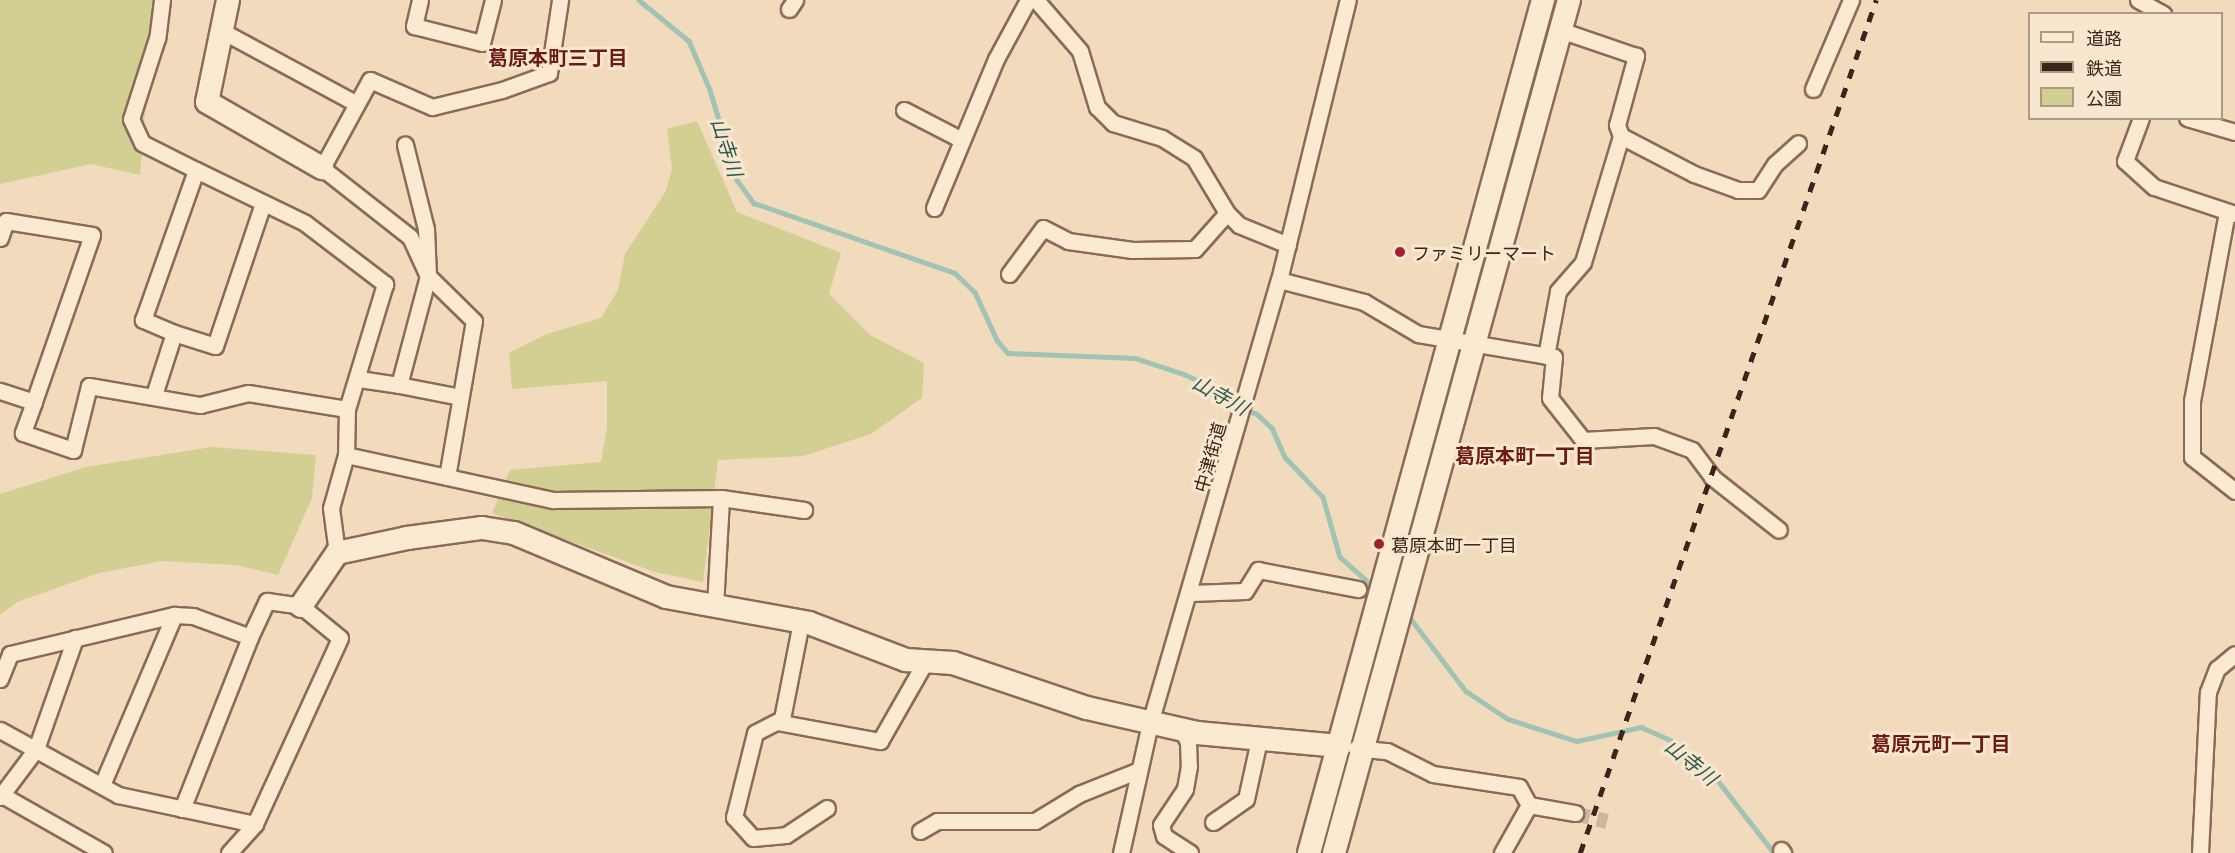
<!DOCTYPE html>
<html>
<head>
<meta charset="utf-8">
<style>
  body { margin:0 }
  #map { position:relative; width:2235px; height:853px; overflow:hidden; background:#f2dabd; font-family:Georgia,"Noto Sans JP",serif }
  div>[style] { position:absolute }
  .green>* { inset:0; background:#d1cf91 }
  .stream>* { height:4.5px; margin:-2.25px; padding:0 2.25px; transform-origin:2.25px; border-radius:2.25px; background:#a1c3b4 }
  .street-tunnel>* { height:15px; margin-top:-7.5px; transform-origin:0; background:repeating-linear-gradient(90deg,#cdb69d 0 15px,transparent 0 23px) }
  .roads { filter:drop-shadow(2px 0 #8c6a55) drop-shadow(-2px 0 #8c6a55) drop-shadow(0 2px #8c6a55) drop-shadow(0 -2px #8c6a55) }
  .street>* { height:15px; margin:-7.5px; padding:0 7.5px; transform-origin:7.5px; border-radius:7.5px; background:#fce9d1 }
  .secondary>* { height:22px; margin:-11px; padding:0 11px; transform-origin:11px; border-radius:11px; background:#fce9d1 }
  .rail>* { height:4.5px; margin-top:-2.25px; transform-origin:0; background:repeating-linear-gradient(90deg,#39251b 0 10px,transparent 0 20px) }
  .dots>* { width:16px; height:16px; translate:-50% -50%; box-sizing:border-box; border:3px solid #f8e6ce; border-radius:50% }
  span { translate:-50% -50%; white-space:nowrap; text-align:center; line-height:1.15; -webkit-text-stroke:6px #f8e6ce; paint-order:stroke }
  .poi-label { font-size:18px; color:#39251b }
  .left { translate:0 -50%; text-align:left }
  .street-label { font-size:18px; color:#39251b }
  .neighbourhood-label { font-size:20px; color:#6a1b16; font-weight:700 }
  .water-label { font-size:20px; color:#295b50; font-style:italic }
  .legend { position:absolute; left:2028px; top:12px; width:195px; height:108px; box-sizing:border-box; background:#f8e6ce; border:2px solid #ac9986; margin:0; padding:8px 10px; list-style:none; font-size:18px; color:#39251b }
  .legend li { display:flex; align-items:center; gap:12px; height:30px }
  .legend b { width:30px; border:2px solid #ac9986 }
</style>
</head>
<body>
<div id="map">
  <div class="green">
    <i style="clip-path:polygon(0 0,154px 0,140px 175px,91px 164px,0 184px)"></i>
    <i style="clip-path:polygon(697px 121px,737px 212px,841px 253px,829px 294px,870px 335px,924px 363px,922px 398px,871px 434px,803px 456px,718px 460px,703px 582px,655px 572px,492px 513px,510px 470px,601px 462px,607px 428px,607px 381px,512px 389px,509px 353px,547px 334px,601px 318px,618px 290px,625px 254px,666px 191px,672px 168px,667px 129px)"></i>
    <i style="clip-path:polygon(212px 447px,316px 455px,312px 498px,278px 575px,236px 565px,162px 561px,99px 573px,17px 602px,0 615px,0 494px,86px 467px)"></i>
  </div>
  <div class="stream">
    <i style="left:639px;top:0;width:65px;rotate:39.4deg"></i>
    <i style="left:689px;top:41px;width:53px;rotate:66.8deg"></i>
    <i style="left:710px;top:90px;width:94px;rotate:73.3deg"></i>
    <i style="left:737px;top:180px;width:29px;rotate:54deg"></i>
    <i style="left:754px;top:203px;width:213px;rotate:19.2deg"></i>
    <i style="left:955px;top:273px;width:28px;rotate:44deg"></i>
    <i style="left:975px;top:292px;width:53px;rotate:65.4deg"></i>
    <i style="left:997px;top:340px;width:17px;rotate:50deg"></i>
    <i style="left:1008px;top:353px;width:127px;rotate:2.3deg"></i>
    <i style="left:1135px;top:358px;width:52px;rotate:18.1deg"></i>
    <i style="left:1184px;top:374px;width:31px;rotate:25deg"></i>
    <i style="left:1212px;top:387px;width:26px;rotate:40deg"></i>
    <i style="left:1232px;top:404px;width:27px;rotate:22deg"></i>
    <i style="left:1257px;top:414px;width:21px;rotate:43deg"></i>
    <i style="left:1272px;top:428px;width:32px;rotate:66deg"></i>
    <i style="left:1285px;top:457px;width:55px;rotate:46.5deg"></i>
    <i style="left:1323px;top:497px;width:62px;rotate:74.2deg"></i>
    <i style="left:1340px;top:557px;width:45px;rotate:41.4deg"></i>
    <i style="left:1408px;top:615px;width:96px;rotate:52.7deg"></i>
    <i style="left:1466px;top:691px;width:50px;rotate:33.7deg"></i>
    <i style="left:1508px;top:719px;width:72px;rotate:17.7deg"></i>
    <i style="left:1577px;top:741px;width:66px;rotate:-12.3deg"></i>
    <i style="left:1641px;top:727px;width:36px;rotate:24deg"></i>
    <i style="left:1674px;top:742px;width:49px;rotate:39.2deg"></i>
    <i style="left:1712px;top:773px;width:101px;rotate:52.2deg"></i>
  </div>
  <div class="street-tunnel">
    <i style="left:1575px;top:813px;width:33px;rotate:14deg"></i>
  </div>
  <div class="roads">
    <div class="street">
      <i style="left:162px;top:0;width:38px;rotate:97deg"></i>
      <i style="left:157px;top:38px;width:85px;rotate:107.8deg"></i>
      <i style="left:131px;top:119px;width:26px;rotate:65deg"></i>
      <i style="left:142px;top:143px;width:60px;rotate:26.6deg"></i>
      <i style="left:420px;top:0;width:27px;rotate:103deg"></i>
      <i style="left:414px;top:26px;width:70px;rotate:14deg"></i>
      <i style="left:482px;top:43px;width:44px;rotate:-75.7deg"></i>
      <i style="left:1036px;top:0;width:67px;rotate:49.2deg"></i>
      <i style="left:1080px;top:51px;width:59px;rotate:73.1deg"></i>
      <i style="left:1097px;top:107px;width:23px;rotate:45deg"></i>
      <i style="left:1113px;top:123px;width:51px;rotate:17deg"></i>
      <i style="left:1162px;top:138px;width:38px;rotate:32deg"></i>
      <i style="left:1194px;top:158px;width:64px;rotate:59deg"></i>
      <i style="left:1227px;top:213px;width:17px;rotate:45deg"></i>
      <i style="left:1239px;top:225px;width:53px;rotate:22.2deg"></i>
      <i style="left:2138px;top:0;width:29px;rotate:29deg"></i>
      <i style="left:789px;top:9px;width:11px;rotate:-56deg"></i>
      <i style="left:222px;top:31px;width:153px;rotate:28.4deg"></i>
      <i style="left:1813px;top:89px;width:97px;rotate:-66.9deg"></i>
      <i style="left:904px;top:110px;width:65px;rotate:27.3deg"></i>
      <i style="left:2141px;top:118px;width:46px;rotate:110.4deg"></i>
      <i style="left:2125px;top:161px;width:39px;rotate:42deg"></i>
      <i style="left:2154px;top:187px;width:85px;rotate:18.4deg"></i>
      <i style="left:2187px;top:118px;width:50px;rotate:16.3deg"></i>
      <i style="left:1621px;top:136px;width:82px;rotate:27.5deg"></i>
      <i style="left:1694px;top:174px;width:47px;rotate:20deg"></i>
      <i style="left:1738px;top:190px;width:20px"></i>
      <i style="left:1758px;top:190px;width:31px;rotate:-57deg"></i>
      <i style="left:1775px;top:164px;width:31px;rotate:-42deg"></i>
      <i style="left:934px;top:208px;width:161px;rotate:-67.4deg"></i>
      <i style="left:996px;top:59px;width:67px;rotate:-61.5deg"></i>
      <i style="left:2227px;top:212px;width:192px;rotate:100.5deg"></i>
      <i style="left:2192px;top:401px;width:56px;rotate:90deg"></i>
      <i style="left:2192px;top:457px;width:55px;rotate:38.3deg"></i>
      <i style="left:0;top:238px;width:18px;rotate:-71deg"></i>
      <i style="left:6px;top:221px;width:87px;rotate:9.2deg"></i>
      <i style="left:92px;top:235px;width:177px;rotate:109.2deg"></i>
      <i style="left:34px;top:402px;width:36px;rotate:-162deg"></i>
      <i style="left:1009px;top:274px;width:57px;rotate:-53.5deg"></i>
      <i style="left:1043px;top:228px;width:28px;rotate:27deg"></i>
      <i style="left:1068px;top:241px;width:65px;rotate:8deg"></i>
      <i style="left:1132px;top:250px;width:63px;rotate:-0.9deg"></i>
      <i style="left:1195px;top:249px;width:48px;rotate:-48.4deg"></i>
      <i style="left:1279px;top:280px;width:88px;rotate:14.5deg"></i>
      <i style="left:1364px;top:302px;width:63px;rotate:30.7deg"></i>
      <i style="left:1418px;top:334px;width:138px;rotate:9.6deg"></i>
      <i style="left:1554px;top:357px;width:41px;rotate:95.6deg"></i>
      <i style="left:1550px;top:398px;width:53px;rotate:51.8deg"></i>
      <i style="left:1583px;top:440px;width:71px;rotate:-3.2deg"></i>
      <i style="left:1654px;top:436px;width:40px;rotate:20.2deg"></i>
      <i style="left:1692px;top:450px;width:34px;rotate:53deg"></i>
      <i style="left:1712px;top:477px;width:85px;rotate:38.3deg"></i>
      <i style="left:174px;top:333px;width:43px;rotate:17.6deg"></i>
      <i style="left:215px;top:346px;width:151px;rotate:-71.4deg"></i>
      <i style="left:1546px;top:356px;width:66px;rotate:-79.5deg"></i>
      <i style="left:1558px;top:291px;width:38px;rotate:-49deg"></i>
      <i style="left:1583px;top:262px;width:132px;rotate:-73.2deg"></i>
      <i style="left:1621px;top:136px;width:12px;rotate:-110deg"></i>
      <i style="left:1617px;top:125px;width:72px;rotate:-74.6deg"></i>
      <i style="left:1636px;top:56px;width:80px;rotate:-161.1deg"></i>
      <i style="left:359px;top:379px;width:40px;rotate:8.5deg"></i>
      <i style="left:399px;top:385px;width:113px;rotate:-75.1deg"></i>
      <i style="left:428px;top:276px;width:47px;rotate:-92.4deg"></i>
      <i style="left:426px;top:229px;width:87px;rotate:-104deg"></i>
      <i style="left:399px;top:385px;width:62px;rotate:11.1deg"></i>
      <i style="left:154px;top:395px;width:65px;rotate:-72.1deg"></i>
      <i style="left:174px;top:333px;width:34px;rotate:-157deg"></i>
      <i style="left:143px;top:320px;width:159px;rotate:-70.5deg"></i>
      <i style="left:196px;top:170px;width:121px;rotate:25.9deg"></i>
      <i style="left:305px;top:223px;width:101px;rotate:37.3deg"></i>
      <i style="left:385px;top:284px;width:131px;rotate:106.9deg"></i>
      <i style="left:347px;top:409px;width:46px;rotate:91.2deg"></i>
      <i style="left:346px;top:455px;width:55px;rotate:105.8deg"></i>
      <i style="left:331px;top:508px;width:45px;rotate:82.4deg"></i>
      <i style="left:34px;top:402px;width:33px;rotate:110deg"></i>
      <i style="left:23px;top:433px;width:53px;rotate:18.8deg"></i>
      <i style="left:73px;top:450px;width:66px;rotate:-76deg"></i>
      <i style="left:89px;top:386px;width:113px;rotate:9.7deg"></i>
      <i style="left:200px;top:405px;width:49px;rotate:-14deg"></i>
      <i style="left:248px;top:393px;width:100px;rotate:9.2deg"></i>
      <i style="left:346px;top:455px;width:212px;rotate:12.3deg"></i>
      <i style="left:553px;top:500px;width:168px;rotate:-0.7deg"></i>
      <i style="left:721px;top:498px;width:84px;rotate:8.2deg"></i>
      <i style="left:447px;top:477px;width:158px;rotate:-80.2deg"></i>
      <i style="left:474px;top:321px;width:64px;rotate:-135.6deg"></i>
      <i style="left:428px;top:276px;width:43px;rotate:-114.8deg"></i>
      <i style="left:410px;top:237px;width:112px;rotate:-141.9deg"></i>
      <i style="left:322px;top:168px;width:100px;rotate:-61.4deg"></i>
      <i style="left:370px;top:80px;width:68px;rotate:23.5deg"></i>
      <i style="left:432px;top:107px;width:72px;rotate:-13.7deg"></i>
      <i style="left:502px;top:90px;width:50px;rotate:-19.9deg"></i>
      <i style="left:549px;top:73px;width:74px;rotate:-81.4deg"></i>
      <i style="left:1191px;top:593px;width:54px;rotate:-2.1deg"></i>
      <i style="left:1245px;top:591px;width:25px;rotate:-58deg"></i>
      <i style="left:1258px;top:570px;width:102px;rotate:10.8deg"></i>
      <i style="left:715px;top:606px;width:108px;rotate:-86.8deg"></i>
      <i style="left:801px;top:622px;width:99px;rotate:101.1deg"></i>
      <i style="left:782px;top:719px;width:30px;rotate:153deg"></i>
      <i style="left:755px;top:733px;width:87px;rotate:104deg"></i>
      <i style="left:734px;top:817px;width:28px;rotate:48deg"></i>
      <i style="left:753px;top:838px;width:33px;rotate:-5deg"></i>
      <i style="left:786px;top:835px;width:49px;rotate:-33.4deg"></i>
      <i style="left:0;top:679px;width:27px;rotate:-68deg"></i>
      <i style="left:10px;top:654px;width:169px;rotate:-13.4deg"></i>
      <i style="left:174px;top:615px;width:19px;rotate:3deg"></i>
      <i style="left:193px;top:616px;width:61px;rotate:20.2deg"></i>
      <i style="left:250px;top:637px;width:40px;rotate:-65deg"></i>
      <i style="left:267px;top:601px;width:34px;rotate:8deg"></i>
      <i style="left:301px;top:606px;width:50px;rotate:39.4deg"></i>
      <i style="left:340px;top:638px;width:205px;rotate:114.6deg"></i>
      <i style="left:255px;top:824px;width:39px;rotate:132deg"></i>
      <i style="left:777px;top:722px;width:105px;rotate:10.5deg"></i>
      <i style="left:880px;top:741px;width:91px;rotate:-60.3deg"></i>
      <i style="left:0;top:730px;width:135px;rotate:28.8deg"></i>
      <i style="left:118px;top:795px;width:140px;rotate:12deg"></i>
      <i style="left:1182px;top:730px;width:13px;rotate:63deg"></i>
      <i style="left:1188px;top:742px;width:24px;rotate:88deg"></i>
      <i style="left:1189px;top:766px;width:23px;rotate:100deg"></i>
      <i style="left:1185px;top:789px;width:43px;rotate:123.7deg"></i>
      <i style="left:1161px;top:825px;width:11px;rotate:75deg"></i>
      <i style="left:1164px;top:836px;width:31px;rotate:33deg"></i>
      <i style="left:1356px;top:748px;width:31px;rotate:6deg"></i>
      <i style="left:1387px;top:751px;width:51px;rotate:26.6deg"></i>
      <i style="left:1433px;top:774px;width:87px;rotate:8.6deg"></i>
      <i style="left:1519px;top:787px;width:21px;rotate:61deg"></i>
      <i style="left:1529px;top:805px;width:47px;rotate:9.9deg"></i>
      <i style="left:102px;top:785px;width:185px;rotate:-67deg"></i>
      <i style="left:2px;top:795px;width:117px;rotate:29.6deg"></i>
      <i style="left:0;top:797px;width:60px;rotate:-53.1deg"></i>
      <i style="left:36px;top:749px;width:118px;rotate:-70.6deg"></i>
      <i style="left:182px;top:809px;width:185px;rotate:-68.4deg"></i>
      <i style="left:1213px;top:822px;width:40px;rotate:-34.9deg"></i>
      <i style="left:1246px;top:799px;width:60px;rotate:-77.6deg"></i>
      <i style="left:920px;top:831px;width:20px;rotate:-30deg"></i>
      <i style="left:937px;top:821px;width:98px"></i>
      <i style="left:1035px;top:821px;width:52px;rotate:-31.5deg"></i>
      <i style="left:1079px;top:794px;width:65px;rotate:-21.8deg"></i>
      <i style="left:1781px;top:850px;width:4px;rotate:56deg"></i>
      <i style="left:1121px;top:853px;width:133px;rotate:-77.4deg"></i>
      <i style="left:1150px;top:723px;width:461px;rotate:-73.8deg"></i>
      <i style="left:1279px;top:280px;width:288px;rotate:-76.2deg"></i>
      <i style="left:1502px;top:853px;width:55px;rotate:-60.6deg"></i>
      <i style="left:2200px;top:853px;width:161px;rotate:-87.2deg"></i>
      <i style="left:2208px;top:692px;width:25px;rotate:-69deg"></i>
      <i style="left:2217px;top:669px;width:23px;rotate:-40deg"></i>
    </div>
    <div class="secondary">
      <i style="left:228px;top:0;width:104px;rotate:101.6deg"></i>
      <i style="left:207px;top:102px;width:133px;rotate:29.9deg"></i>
      <i style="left:301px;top:606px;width:64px;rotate:-55.8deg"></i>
      <i style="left:337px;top:553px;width:72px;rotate:-12.1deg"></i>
      <i style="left:407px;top:538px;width:76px;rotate:-7.6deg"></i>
      <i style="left:482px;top:528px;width:32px;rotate:9deg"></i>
      <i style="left:514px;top:533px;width:165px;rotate:22.8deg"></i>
      <i style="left:666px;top:597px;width:145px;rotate:10.3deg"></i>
      <i style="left:809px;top:623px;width:104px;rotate:20.9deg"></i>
      <i style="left:906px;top:660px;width:47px;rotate:3.7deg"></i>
      <i style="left:953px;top:663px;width:141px;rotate:18.6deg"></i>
      <i style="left:1087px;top:708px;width:113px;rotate:12.8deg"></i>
      <i style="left:1197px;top:733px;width:143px;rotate:5.2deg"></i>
      <i style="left:1309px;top:853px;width:885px;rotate:-74.66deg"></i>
      <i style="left:1334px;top:853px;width:885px;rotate:-74.6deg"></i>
    </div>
  </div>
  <div class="rail">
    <i style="left:1580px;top:853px;width:903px;rotate:-70.86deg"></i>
  </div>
  <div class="dots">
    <i style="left:1400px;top:252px;background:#a01f33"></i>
    <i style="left:1379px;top:544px;background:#a01f33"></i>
  </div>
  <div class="poi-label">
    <span class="left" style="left:1412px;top:252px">ファミリーマート</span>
    <span class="left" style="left:1391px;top:544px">葛原本町一丁目</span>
  </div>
  <div class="street-label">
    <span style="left:1209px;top:457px;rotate:-74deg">中津街道</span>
  </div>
  <div class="neighbourhood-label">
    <span style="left:558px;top:56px">葛原本町三丁目</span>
    <span style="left:1525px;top:454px">葛原本町一丁目</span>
    <span style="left:1941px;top:742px">葛原元町一丁目</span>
  </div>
  <div class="water-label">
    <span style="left:728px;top:147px;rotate:72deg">山寺川</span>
    <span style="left:1221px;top:394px;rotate:29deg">山寺川</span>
    <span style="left:1692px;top:761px;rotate:39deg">山寺川</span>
  </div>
  <ul class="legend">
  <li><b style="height:8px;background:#fce9d1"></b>道路</li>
  <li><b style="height:8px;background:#39251b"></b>鉄道</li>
  <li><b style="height:16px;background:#d1cf91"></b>公園</li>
  </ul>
</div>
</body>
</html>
